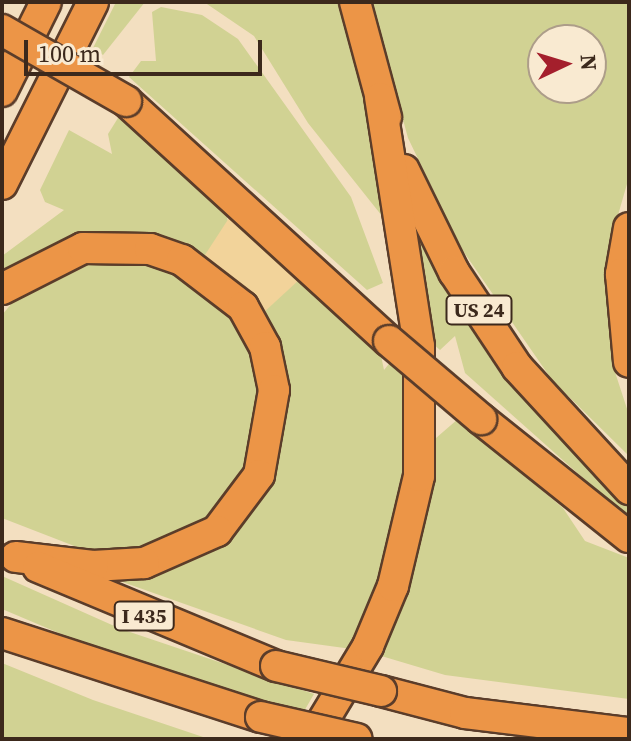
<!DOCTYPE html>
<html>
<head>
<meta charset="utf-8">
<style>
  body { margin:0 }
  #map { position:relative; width:631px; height:741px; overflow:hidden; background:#f3dfc0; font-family:"Source Serif 4",serif }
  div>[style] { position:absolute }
  .green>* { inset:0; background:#d1d293 }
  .sand>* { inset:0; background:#f2d39a }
  .roads { filter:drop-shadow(2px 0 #5b3d2a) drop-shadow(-2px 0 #5b3d2a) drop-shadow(0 2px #5b3d2a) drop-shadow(0 -2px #5b3d2a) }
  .highway>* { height:30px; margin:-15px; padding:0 15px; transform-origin:15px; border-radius:15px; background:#ec9547 }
  .bridges { filter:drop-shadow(2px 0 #5b3d2a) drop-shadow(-2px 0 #5b3d2a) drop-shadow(0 2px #5b3d2a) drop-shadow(0 -2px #5b3d2a) }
  .highway-bridge>* { height:30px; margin:-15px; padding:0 15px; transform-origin:15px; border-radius:15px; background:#ec9547 }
  span { translate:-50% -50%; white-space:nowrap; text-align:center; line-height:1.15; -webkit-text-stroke:6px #f9ead1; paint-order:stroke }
  .shield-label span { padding:2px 6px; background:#f9ead1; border:2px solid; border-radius:6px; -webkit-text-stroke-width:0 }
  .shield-label { font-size:20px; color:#3c291c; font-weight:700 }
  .frame { position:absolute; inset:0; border:4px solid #3c291c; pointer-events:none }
  .north { position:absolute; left:527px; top:24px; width:80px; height:80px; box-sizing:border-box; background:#f9ead1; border:2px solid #ad9d89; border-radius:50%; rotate:86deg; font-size:22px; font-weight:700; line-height:32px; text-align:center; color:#3c291c }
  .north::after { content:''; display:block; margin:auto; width:28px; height:36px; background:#a41f2c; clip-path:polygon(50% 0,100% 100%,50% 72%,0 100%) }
  .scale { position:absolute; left:24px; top:40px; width:238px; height:36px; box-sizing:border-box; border:4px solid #3c291c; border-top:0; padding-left:10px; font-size:24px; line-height:28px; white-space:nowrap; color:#3c291c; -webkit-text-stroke:6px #f9ead1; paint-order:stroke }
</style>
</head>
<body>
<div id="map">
  <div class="green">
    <i style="clip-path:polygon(116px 2px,145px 2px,103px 55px,93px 48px)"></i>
    <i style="clip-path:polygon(204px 2px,344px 2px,390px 226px,308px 123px,254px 36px)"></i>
    <i style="clip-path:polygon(evenodd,371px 2px,629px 2px,629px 177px,614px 229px,608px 308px,615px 372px,629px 415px,629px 456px,552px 380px,461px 248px,408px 138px,371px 2px,543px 40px,591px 40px,591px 88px,543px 88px,543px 40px)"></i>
    <i style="clip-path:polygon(161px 7px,202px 15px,238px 39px,351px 197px,383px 283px,367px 290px,129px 77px,141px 61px,156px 61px,152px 12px)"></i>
    <i style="clip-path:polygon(123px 110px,225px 210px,229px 225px,203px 258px,138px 235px,100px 234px,47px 248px,2px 276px,2px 256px,64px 210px,45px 202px,40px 190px,69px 130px,112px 154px,108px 134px)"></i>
    <i style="clip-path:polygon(398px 167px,441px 256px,629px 494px,629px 519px,465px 373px,455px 336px,440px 350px,432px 343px)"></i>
    <i style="clip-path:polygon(84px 261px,147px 262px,191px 280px,231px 315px,259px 374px,263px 403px,252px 464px,207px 524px,157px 550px,82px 549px,2px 518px,2px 315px,22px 291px)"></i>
    <i style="clip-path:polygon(294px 278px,378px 341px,384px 370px,396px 355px,408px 364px,404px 515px,359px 650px,286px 640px,114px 579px,176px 568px,205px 553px,231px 535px,268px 486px,288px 397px,262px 314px)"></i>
    <i style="clip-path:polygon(458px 419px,563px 508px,585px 541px,629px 558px,629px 699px,445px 675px,378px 655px,436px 438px)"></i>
    <i style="clip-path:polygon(2px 576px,121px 629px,314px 694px,303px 713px,99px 650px,2px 609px)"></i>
    <i style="clip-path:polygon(2px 663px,93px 700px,209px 739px,2px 739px)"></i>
  </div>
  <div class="sand">
    <i style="clip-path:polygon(229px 218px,300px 279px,262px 314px,203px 258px)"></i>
  </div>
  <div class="roads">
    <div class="highway">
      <i style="left:355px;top:2px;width:119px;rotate:74.9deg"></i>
      <i style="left:2px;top:91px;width:99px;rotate:-63.7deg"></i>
      <i style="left:126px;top:101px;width:356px;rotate:42.4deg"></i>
      <i style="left:404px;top:170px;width:114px;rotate:63.9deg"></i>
      <i style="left:454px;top:272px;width:114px;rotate:56.4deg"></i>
      <i style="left:517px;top:367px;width:166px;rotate:47.4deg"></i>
      <i style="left:2px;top:184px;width:203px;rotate:-63.4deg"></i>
      <i style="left:629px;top:228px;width:47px;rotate:99.9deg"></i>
      <i style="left:621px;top:274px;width:88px;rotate:84.8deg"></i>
      <i style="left:2px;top:289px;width:91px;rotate:-26.8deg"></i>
      <i style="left:83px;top:248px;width:67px;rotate:0.9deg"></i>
      <i style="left:150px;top:249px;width:34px;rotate:19deg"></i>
      <i style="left:182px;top:260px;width:77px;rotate:37.6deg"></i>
      <i style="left:243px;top:307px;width:46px;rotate:61.2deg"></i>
      <i style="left:265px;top:347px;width:44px;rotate:78.2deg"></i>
      <i style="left:274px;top:390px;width:86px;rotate:100deg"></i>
      <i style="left:259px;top:475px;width:70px;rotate:126.9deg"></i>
      <i style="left:217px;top:531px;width:80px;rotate:156.3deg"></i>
      <i style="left:144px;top:563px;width:51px;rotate:176.6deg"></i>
      <i style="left:93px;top:566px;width:78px;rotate:-173.3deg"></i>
      <i style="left:481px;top:419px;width:189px;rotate:38.6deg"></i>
      <i style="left:38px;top:567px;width:258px;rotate:22.6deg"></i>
      <i style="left:2px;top:633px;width:272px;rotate:18deg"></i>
      <i style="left:381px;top:691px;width:87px;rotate:14.7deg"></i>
      <i style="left:465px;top:713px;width:165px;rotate:7deg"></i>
      <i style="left:312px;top:739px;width:109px;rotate:-58.9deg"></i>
      <i style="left:368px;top:646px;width:65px;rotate:-67.4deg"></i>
      <i style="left:393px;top:586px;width:113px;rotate:-76.7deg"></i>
      <i style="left:419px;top:476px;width:130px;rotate:-90deg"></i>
      <i style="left:419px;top:346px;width:251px;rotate:-98.9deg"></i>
    </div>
  </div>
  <div class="bridges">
    <div class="highway-bridge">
      <i style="left:2px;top:30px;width:143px;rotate:29.8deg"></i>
      <i style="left:389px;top:341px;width:121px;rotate:40.3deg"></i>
      <i style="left:276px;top:666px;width:108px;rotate:13.4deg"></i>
      <i style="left:261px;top:717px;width:98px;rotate:12.9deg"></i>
    </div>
  </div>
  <div class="shield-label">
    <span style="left:479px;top:310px">US 24</span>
    <span style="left:144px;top:616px">I 435</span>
  </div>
  <div class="frame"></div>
  <div class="north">N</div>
  <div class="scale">100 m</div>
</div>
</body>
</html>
